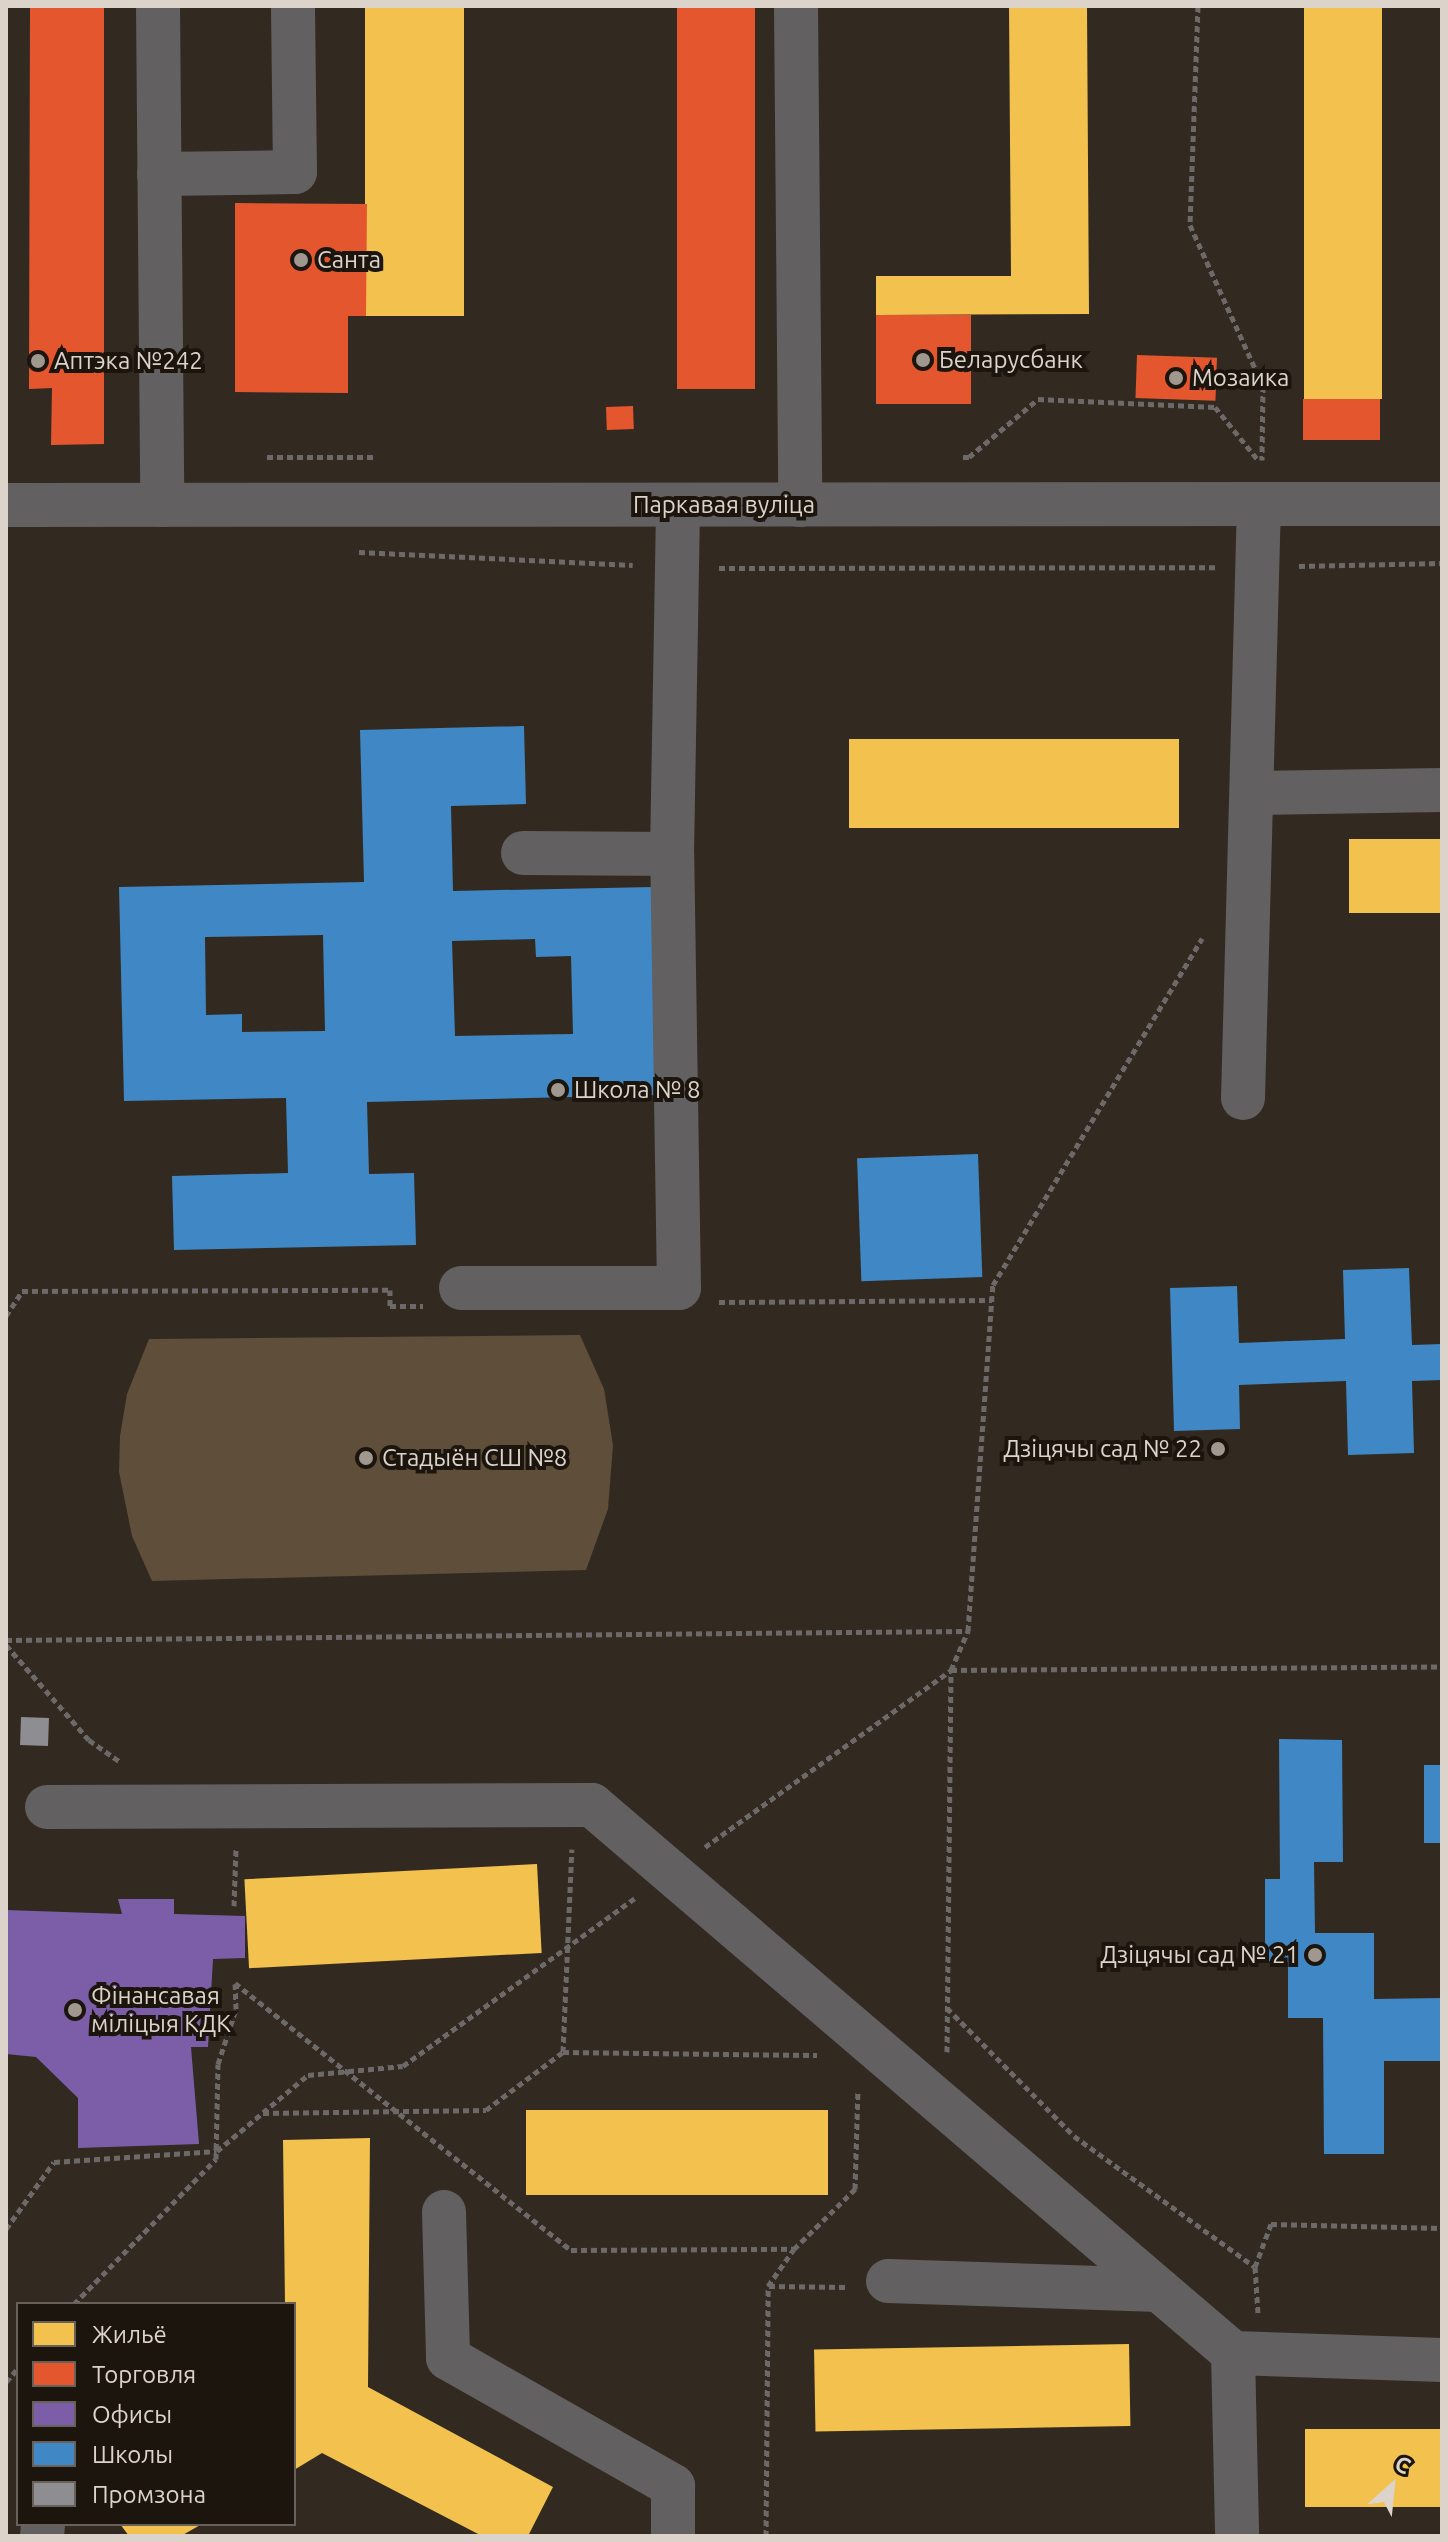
<!DOCTYPE html>
<html>
<head>
<meta charset="utf-8">
<style>
  body { margin:0 }
  #map { position:relative; width:1448px; height:2542px; overflow:hidden; background:#322a21; font-family:Ubuntu,sans-serif }
  div>[style] { position:absolute }
  .green>* { inset:0; background:#5f4e3a }
  .homes>* { inset:0; background:#f2c14e; transform-origin:0 0 }
  .shops>* { inset:0; background:#e4572e; transform-origin:0 0 }
  .offices>* { inset:0; background:#7b5ea7 }
  .schools>* { inset:0; background:#3f88c5; transform-origin:0 0 }
  .industry>* { inset:0; background:#8d8d92; transform-origin:0 0 }
  .path>* { height:5px; margin-top:-2.5px; transform-origin:0; background:repeating-linear-gradient(90deg,#6c6968 0 6px,transparent 0 10px) }
  .minor>* { height:44px; margin:-22px; padding:0 22px; transform-origin:22px; border-radius:22px; background:#636061 }
  .dots>* { width:22px; height:22px; translate:-50% -50%; box-sizing:border-box; border:4px solid #1b150e; border-radius:50% }
  span { translate:-50% -50%; white-space:nowrap; text-align:center; line-height:1.15; -webkit-text-stroke:8px #1b150e; paint-order:stroke }
  .poi-label { font-size:24px; color:#dcd4ca }
  .left { translate:0 -50%; text-align:left }
  .right { translate:-100% -50%; text-align:right }
  .street-label { font-size:24px; color:#dcd4ca }
  .frame { position:absolute; inset:0; border:8px solid #dcd4ca; pointer-events:none }
  .legend { position:absolute; left:16px; top:2302px; width:280px; height:224px; box-sizing:border-box; background:#1b150e; border:2px solid #686159; margin:0; padding:10px 14px; list-style:none; font-size:24px; color:#dcd4ca }
  .legend li { display:flex; align-items:center; gap:16px; height:40px }
  .legend b { width:40px; border:2px solid #686159 }
  .north { position:absolute; left:1352px; top:2446px; width:80px; height:80px; -webkit-text-stroke:6px #1b150e; paint-order:stroke; rotate:27deg; font-size:22px; font-weight:700; line-height:32px; text-align:center; color:#dcd4ca }
  .north::after { content:''; display:block; margin:auto; width:28px; height:36px; background:#dcd4ca; clip-path:polygon(50% 0,100% 100%,50% 72%,0 100%) }
</style>
</head>
<body>
<div id="map">
  <div class="green">
    <i style="clip-path:polygon(580px 1335px,604px 1389px,613px 1445px,608px 1509px,586px 1570px,152px 1581px,132px 1536px,119px 1472px,120px 1436px,127px 1394px,149px 1339px)"></i>
  </div>
  <div class="homes">
    <i style="left:365px;top:6px;width:99px;height:310px"></i>
    <i style="clip-path:polygon(1009px 6px,1087px 6px,1089px 314px,876px 315px,876px 276px,1011px 276px)"></i>
    <i style="left:1304px;top:6px;width:78px;height:393px"></i>
    <i style="left:1179px;top:739px;width:89px;height:330px;rotate:90deg"></i>
    <i style="left:1442px;top:839px;width:74px;height:93px;rotate:90deg"></i>
    <i style="left:537px;top:1864px;width:89px;height:293px;rotate:87deg"></i>
    <i style="left:526px;top:2110px;width:302px;height:85px"></i>
    <i style="clip-path:polygon(370px 2138px,368px 2387px,553px 2487px,528px 2536px,482px 2536px,322px 2453px,294px 2470px,294px 2304px,285px 2304px,283px 2140px)"></i>
    <i style="left:1129px;top:2344px;width:82px;height:315px;rotate:89deg"></i>
    <i style="left:1305px;top:2429px;width:137px;height:78px"></i>
    <i style="clip-path:polygon(120px 2524px,202px 2524px,181px 2536px,129px 2536px)"></i>
  </div>
  <div class="shops">
    <i style="clip-path:polygon(30px 6px,104px 6px,104px 444px,51px 445px,52px 388px,29px 389px)"></i>
    <i style="left:677px;top:6px;width:78px;height:383px"></i>
    <i style="clip-path:polygon(235px 203px,367px 204px,366px 316px,348px 316px,348px 393px,235px 392px)"></i>
    <i style="left:876px;top:315px;width:95px;height:89px"></i>
    <i style="left:1137px;top:355px;width:80px;height:43px;rotate:2deg"></i>
    <i style="left:1303px;top:399px;width:77px;height:41px"></i>
    <i style="left:633px;top:406px;width:23px;height:27px;rotate:88deg"></i>
  </div>
  <div class="offices">
    <i style="clip-path:polygon(118px 1899px,174px 1899px,174px 1914px,245px 1916px,245px 1958px,213px 1959px,208px 2047px,191px 2047px,199px 2144px,78px 2148px,78px 2098px,36px 2057px,6px 2054px,6px 1910px,122px 1914px)"></i>
  </div>
  <div class="schools">
    <i style="clip-path:polygon(evenodd,524px 726px,526px 804px,451px 806px,453px 891px,653px 887px,658px 1095px,367px 1102px,369px 1174px,414px 1173px,416px 1245px,174px 1250px,172px 1176px,288px 1173px,286px 1098px,124px 1101px,119px 887px,364px 882px,360px 730px,524px 726px,323px 935px,325px 1031px,242px 1032px,242px 1014px,206px 1015px,205px 937px,323px 935px,524px 726px,535px 939px,536px 957px,571px 956px,573px 1034px,455px 1036px,452px 941px,535px 939px)"></i>
    <i style="left:978px;top:1154px;width:123px;height:121px;rotate:88deg"></i>
    <i style="clip-path:polygon(1409px 1268px,1412px 1345px,1442px 1344px,1442px 1380px,1412px 1381px,1414px 1453px,1348px 1455px,1346px 1381px,1239px 1385px,1240px 1429px,1174px 1431px,1170px 1288px,1237px 1286px,1239px 1343px,1345px 1339px,1343px 1270px)"></i>
    <i style="clip-path:polygon(1279px 1739px,1342px 1740px,1343px 1862px,1314px 1862px,1315px 1933px,1374px 1933px,1374px 1999px,1442px 1998px,1442px 2061px,1384px 2061px,1384px 2154px,1324px 2154px,1323px 2018px,1288px 2018px,1288px 1962px,1265px 1961px,1265px 1879px,1280px 1879px)"></i>
    <i style="left:1424px;top:1765px;width:18px;height:78px"></i>
  </div>
  <div class="industry">
    <i style="left:21px;top:1717px;width:28px;height:28px;rotate:2deg"></i>
  </div>
  <div class="path">
    <i style="left:1198px;top:6px;width:219px;rotate:92.1deg"></i>
    <i style="left:1190px;top:225px;width:177px;rotate:65.6deg"></i>
    <i style="left:1263px;top:386px;width:74px;rotate:90.8deg"></i>
    <i style="left:267px;top:457px;width:106px"></i>
    <i style="left:963px;top:457px;width:6px"></i>
    <i style="left:969px;top:457px;width:90px;rotate:-40deg"></i>
    <i style="left:1038px;top:399px;width:177px;rotate:2.6deg"></i>
    <i style="left:1215px;top:407px;width:68px;rotate:50.9deg"></i>
    <i style="left:359px;top:552px;width:274px;rotate:2.7deg"></i>
    <i style="left:1299px;top:566px;width:143px;rotate:-1.2deg"></i>
    <i style="left:719px;top:568px;width:498px;rotate:-0.1deg"></i>
    <i style="left:719px;top:1302px;width:273px;rotate:-0.4deg"></i>
    <i style="left:6px;top:1316px;width:30px;rotate:-57deg"></i>
    <i style="left:22px;top:1291px;width:368px;rotate:-0.2deg"></i>
    <i style="left:390px;top:1290px;width:16px;rotate:90deg"></i>
    <i style="left:390px;top:1306px;width:33px"></i>
    <i style="left:6px;top:1640px;width:962px;rotate:-0.54deg"></i>
    <i style="left:6px;top:1645px;width:126px;rotate:48.9deg"></i>
    <i style="left:89px;top:1740px;width:37px;rotate:35deg"></i>
    <i style="left:705px;top:1847px;width:303px;rotate:-35.7deg"></i>
    <i style="left:951px;top:1670px;width:43px;rotate:-66.4deg"></i>
    <i style="left:968px;top:1631px;width:347px;rotate:-85.9deg"></i>
    <i style="left:993px;top:1285px;width:405px;rotate:-58.9deg"></i>
    <i style="left:234px;top:1906px;width:57px;rotate:-88deg"></i>
    <i style="left:235px;top:1983px;width:429px;rotate:38.5deg"></i>
    <i style="left:571px;top:2250px;width:223px;rotate:-0.3deg"></i>
    <i style="left:947px;top:2008px;width:180px;rotate:45.2deg"></i>
    <i style="left:1074px;top:2136px;width:223px;rotate:35.9deg"></i>
    <i style="left:1255px;top:2267px;width:46px;rotate:86.3deg"></i>
    <i style="left:563px;top:2052px;width:203px;rotate:-87.5deg"></i>
    <i style="left:947px;top:2052px;width:382px;rotate:-89.4deg"></i>
    <i style="left:951px;top:1670px;width:491px;rotate:-0.4deg"></i>
    <i style="left:263px;top:2113px;width:223px;rotate:-0.8deg"></i>
    <i style="left:486px;top:2110px;width:96px;rotate:-37deg"></i>
    <i style="left:563px;top:2052px;width:254px;rotate:0.7deg"></i>
    <i style="left:6px;top:2229px;width:82px;rotate:-54.4deg"></i>
    <i style="left:54px;top:2162px;width:163px;rotate:-3.9deg"></i>
    <i style="left:217px;top:2151px;width:119px;rotate:-39.9deg"></i>
    <i style="left:308px;top:2075px;width:95px;rotate:-5.4deg"></i>
    <i style="left:403px;top:2066px;width:286px;rotate:-35.9deg"></i>
    <i style="left:1255px;top:2267px;width:46px;rotate:-69.6deg"></i>
    <i style="left:1271px;top:2224px;width:171px;rotate:1.3deg"></i>
    <i style="left:769px;top:2286px;width:78px;rotate:0.7deg"></i>
    <i style="left:74px;top:2304px;width:203px;rotate:-45.6deg"></i>
    <i style="left:216px;top:2159px;width:95px;rotate:-88.8deg"></i>
    <i style="left:218px;top:2064px;width:58px;rotate:-71.9deg"></i>
    <i style="left:236px;top:2009px;width:25px;rotate:-92deg"></i>
    <i style="left:6px;top:2382px;width:18px;rotate:-49deg"></i>
    <i style="left:766px;top:2536px;width:250px;rotate:-89.5deg"></i>
    <i style="left:768px;top:2286px;width:45px;rotate:-54.9deg"></i>
    <i style="left:794px;top:2249px;width:86px;rotate:-44.5deg"></i>
    <i style="left:855px;top:2189px;width:99px;rotate:-88.3deg"></i>
  </div>
  <div class="minor">
    <i style="left:158px;top:6px;width:499px;rotate:89.5deg"></i>
    <i style="left:796px;top:6px;width:499px;rotate:89.5deg"></i>
    <i style="left:159px;top:174px;width:136px;rotate:-0.8deg"></i>
    <i style="left:295px;top:172px;width:166px;rotate:-90.7deg"></i>
    <i style="left:6px;top:505px;width:1436px;rotate:-0.04deg"></i>
    <i style="left:1253px;top:793px;width:189px;rotate:-0.9deg"></i>
    <i style="left:523px;top:853px;width:149px;rotate:0.4deg"></i>
    <i style="left:1243px;top:1098px;width:594px;rotate:-88.46deg"></i>
    <i style="left:461px;top:1288px;width:218px"></i>
    <i style="left:679px;top:1288px;width:434px;rotate:-90.9deg"></i>
    <i style="left:672px;top:854px;width:349px;rotate:-89deg"></i>
    <i style="left:47px;top:1807px;width:545px;rotate:-0.21deg"></i>
    <i style="left:592px;top:1805px;width:843px;rotate:40.53deg"></i>
    <i style="left:1233px;top:2353px;width:209px;rotate:1.9deg"></i>
    <i style="left:444px;top:2212px;width:146px;rotate:88.4deg"></i>
    <i style="left:448px;top:2358px;width:259px;rotate:29.6deg"></i>
    <i style="left:673px;top:2486px;width:50px;rotate:90deg"></i>
    <i style="left:888px;top:2281px;width:271px;rotate:1.9deg"></i>
    <i style="left:1233px;top:2353px;width:183px;rotate:88.7deg"></i>
    <i style="left:42px;top:2536px;width:12px;rotate:-85deg"></i>
  </div>
  <div class="dots">
    <i style="left:301px;top:260px;background:#a0988f"></i>
    <i style="left:923px;top:360px;background:#a0988f"></i>
    <i style="left:38px;top:361px;background:#a0988f"></i>
    <i style="left:1176px;top:378px;background:#a0988f"></i>
    <i style="left:558px;top:1090px;background:#a0988f"></i>
    <i style="left:1218px;top:1449px;background:#a0988f"></i>
    <i style="left:366px;top:1458px;background:#a0988f"></i>
    <i style="left:1315px;top:1955px;background:#a0988f"></i>
    <i style="left:75px;top:2010px;background:#a0988f"></i>
  </div>
  <div class="poi-label">
    <span class="left" style="left:317px;top:260px">Санта</span>
    <span class="left" style="left:939px;top:360px">Беларусбанк</span>
    <span class="left" style="left:54px;top:361px">Аптэка №242</span>
    <span class="left" style="left:1192px;top:378px">Мозаика</span>
    <span class="left" style="left:574px;top:1090px">Школа № 8</span>
    <span class="right" style="left:1202px;top:1449px">Дзіцячы сад № 22</span>
    <span class="left" style="left:382px;top:1458px">Стадыён СШ №8</span>
    <span class="right" style="left:1299px;top:1955px">Дзіцячы сад № 21</span>
    <span class="left" style="left:91px;top:2010px">Фінансавая<br>міліцыя КДК</span>
  </div>
  <div class="street-label">
    <span style="left:724px;top:505px">Паркавая вуліца</span>
  </div>
  <div class="frame"></div>
  <ul class="legend">
  <li><b style="height:22px;background:#f2c14e"></b>Жильё</li>
  <li><b style="height:22px;background:#e4572e"></b>Торговля</li>
  <li><b style="height:22px;background:#7b5ea7"></b>Офисы</li>
  <li><b style="height:22px;background:#3f88c5"></b>Школы</li>
  <li><b style="height:22px;background:#8d8d92"></b>Промзона</li>
  </ul>
  <div class="north">С</div>
</div>
</body>
</html>
